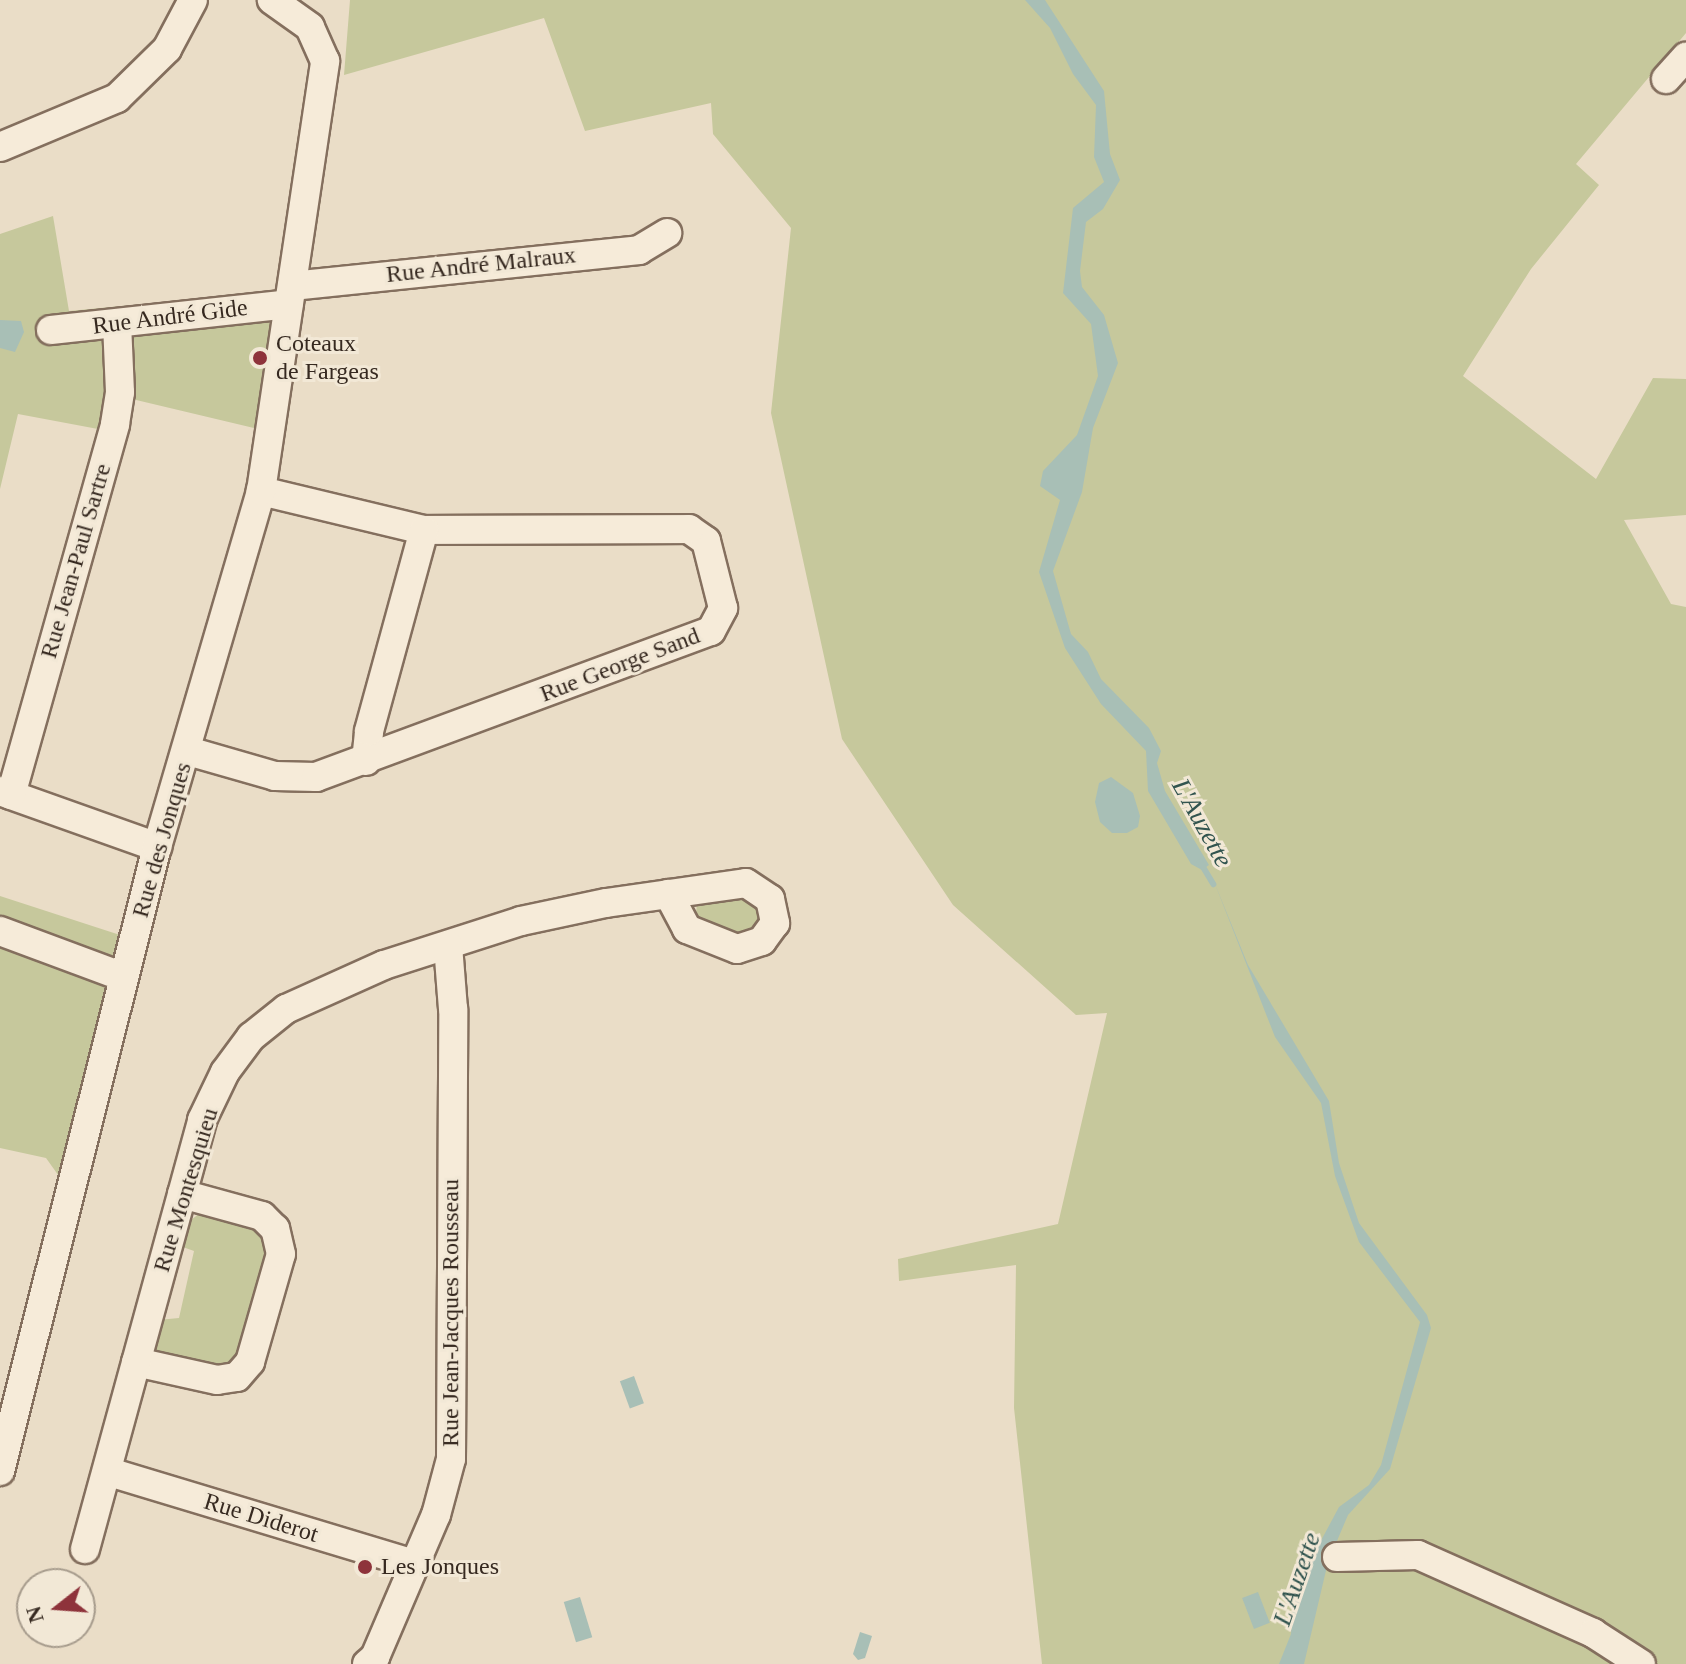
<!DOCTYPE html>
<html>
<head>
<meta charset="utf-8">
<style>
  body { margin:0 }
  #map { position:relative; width:1686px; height:1664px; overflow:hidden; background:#eaddc7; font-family:"Times New Roman",serif }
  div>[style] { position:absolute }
  .green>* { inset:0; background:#c6c89c; transform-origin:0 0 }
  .water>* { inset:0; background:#a8bfb6; transform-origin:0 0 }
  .stream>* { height:6px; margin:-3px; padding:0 3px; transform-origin:3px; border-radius:3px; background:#a8bfb6 }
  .roads { filter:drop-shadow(2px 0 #846f5e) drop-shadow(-2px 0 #846f5e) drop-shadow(0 2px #846f5e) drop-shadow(0 -2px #846f5e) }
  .minor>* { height:28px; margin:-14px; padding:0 14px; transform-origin:14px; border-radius:14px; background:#f6ebd9 }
  .dots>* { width:22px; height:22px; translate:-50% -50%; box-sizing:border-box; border:4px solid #f2e8d6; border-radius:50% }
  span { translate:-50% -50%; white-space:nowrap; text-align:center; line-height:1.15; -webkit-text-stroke:6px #f2e8d6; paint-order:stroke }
  .street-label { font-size:24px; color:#362920 }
  .poi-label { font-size:24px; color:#362920 }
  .left { translate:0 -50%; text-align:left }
  .water-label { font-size:26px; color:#31544f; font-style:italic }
  .north { position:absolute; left:16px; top:1568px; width:80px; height:80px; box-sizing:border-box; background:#f2e8d6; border:2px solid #a79c8d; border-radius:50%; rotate:253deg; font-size:22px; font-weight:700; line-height:32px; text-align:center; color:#362920 }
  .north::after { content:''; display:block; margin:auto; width:28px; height:36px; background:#8e333b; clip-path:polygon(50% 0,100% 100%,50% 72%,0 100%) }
</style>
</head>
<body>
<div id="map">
  <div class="green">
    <i style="clip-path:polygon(350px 0,1686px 0,1686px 33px,1576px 164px,1599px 185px,1531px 269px,1463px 376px,1596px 479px,1653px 378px,1686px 379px,1686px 515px,1624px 520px,1671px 604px,1686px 607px,1686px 1664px,1042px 1664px,1014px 1408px,1016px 1265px,899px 1281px,898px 1259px,1058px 1224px,1107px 1013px,1076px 1015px,953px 905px,842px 739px,771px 413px,791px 228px,713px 134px,711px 103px,585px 131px,544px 18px,344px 75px)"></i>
    <i style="clip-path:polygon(53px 216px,69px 311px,281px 291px,258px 429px,132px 399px,98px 429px,18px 414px,0 489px,0 234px)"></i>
    <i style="left:0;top:896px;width:127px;height:22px;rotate:18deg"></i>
    <i style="clip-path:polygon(704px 896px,760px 898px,764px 926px,737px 940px,706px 926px,696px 914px,697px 902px)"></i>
    <i style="clip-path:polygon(0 941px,102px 974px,113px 992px,61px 1179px,46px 1158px,0 1148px)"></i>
    <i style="clip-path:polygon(205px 1209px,257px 1223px,270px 1244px,240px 1358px,223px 1373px,152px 1355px,158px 1320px,179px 1318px,194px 1251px,180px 1246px,186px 1224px)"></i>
  </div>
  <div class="water">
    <i style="clip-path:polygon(1025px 0,1045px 0,1104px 91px,1110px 154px,1120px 180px,1103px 209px,1086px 222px,1080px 271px,1082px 287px,1104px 315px,1118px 363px,1093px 428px,1082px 492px,1053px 571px,1071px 634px,1088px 652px,1101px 679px,1149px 728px,1161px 751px,1157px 763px,1165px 791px,1209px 865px,1202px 870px,1191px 864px,1148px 791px,1146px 751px,1101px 704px,1065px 648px,1039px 572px,1060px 500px,1040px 486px,1043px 471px,1077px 435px,1098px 376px,1091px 324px,1063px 293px,1073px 208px,1104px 182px,1094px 157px,1096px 105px,1073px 74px,1050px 28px)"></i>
    <i style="clip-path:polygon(0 320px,21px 321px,24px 332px,15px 352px,0 348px)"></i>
    <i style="clip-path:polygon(1111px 777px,1133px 793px,1140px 816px,1138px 827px,1127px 833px,1112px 833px,1100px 822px,1095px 802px,1099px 783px)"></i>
    <i style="clip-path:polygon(1213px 879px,1248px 965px,1329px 1101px,1339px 1163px,1359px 1223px,1427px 1315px,1431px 1328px,1390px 1469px,1348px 1515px,1328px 1562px,1304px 1664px,1279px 1664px,1291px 1634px,1294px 1591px,1339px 1507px,1369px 1485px,1381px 1465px,1420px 1322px,1359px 1242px,1335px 1176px,1321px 1103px,1275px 1037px)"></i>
    <i style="left:634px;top:1376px;width:29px;height:15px;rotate:70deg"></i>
    <i style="left:1258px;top:1592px;width:33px;height:17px;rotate:69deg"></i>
    <i style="left:580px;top:1597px;width:42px;height:17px;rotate:73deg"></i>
    <i style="clip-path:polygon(860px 1632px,872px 1636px,865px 1658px,858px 1660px,853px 1654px)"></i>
  </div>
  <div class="stream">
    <i style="left:1200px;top:862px;width:26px;rotate:59deg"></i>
  </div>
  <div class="roads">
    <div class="minor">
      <i style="left:1666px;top:79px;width:30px;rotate:-48deg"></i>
      <i style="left:0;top:147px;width:127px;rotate:-22.7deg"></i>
      <i style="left:117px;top:98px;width:70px;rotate:-44.4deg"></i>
      <i style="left:167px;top:49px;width:55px;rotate:-62deg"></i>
      <i style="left:292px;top:286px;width:349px;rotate:-5.9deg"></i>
      <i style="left:639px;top:250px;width:33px;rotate:-31deg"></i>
      <i style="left:51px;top:330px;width:239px;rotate:-6.2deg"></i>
      <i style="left:188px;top:751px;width:91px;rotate:16deg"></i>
      <i style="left:275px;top:776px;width:41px;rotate:1.4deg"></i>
      <i style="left:316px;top:777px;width:421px;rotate:-20.3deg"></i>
      <i style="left:711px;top:631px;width:26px;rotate:-62deg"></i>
      <i style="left:723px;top:608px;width:69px;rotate:-104.2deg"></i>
      <i style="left:706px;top:541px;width:21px;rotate:-145deg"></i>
      <i style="left:689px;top:529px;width:265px;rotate:179.8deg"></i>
      <i style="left:424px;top:530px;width:168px;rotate:-166.5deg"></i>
      <i style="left:366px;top:761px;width:30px;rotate:-84deg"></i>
      <i style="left:369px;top:731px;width:208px;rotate:-74.7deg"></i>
      <i style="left:0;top:791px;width:167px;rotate:19.6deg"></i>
      <i style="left:11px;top:795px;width:385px;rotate:-74.3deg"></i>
      <i style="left:115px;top:424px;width:32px;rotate:-81deg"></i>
      <i style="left:120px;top:392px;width:68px;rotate:-92.5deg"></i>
      <i style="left:0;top:931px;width:132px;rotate:20.4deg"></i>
      <i style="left:136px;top:1362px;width:83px;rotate:12.5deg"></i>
      <i style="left:217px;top:1380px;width:20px;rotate:-9deg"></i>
      <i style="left:237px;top:1377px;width:20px;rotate:-49deg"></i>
      <i style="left:250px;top:1362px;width:112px;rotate:-74deg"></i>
      <i style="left:281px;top:1254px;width:26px;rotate:-103deg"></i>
      <i style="left:275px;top:1229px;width:18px;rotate:-135deg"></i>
      <i style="left:262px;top:1216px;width:83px;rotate:-164.6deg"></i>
      <i style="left:0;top:1471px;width:643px;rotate:-75.88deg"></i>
      <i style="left:157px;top:847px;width:371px;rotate:-73.7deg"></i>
      <i style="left:261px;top:491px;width:435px;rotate:-81.5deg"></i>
      <i style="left:325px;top:61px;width:37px;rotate:-114deg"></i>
      <i style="left:310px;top:27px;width:47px;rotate:-144.6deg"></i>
      <i style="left:109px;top:1472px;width:318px;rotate:16.8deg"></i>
      <i style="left:85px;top:1549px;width:445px;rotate:-74.7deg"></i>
      <i style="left:202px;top:1120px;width:53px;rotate:-64.4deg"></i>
      <i style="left:225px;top:1072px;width:44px;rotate:-53.4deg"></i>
      <i style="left:251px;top:1037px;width:45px;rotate:-38.7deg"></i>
      <i style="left:286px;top:1009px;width:107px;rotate:-24.2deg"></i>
      <i style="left:384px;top:965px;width:144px;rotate:-17.8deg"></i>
      <i style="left:521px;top:921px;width:87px;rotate:-12deg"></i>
      <i style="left:606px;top:903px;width:141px;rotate:-8.1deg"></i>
      <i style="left:746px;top:883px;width:29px;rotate:34deg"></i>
      <i style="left:770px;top:899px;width:25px;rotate:78deg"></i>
      <i style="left:775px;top:923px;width:22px;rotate:126deg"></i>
      <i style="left:762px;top:941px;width:26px;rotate:162deg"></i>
      <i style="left:737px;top:949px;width:54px;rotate:-158.2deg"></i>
      <i style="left:687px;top:929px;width:40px;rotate:-118deg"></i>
      <i style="left:1337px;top:1557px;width:81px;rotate:-1.4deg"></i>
      <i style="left:1418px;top:1555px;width:192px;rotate:24deg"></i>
      <i style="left:1593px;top:1633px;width:57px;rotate:32.9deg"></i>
      <i style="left:367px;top:1664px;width:11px;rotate:-41deg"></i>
      <i style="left:375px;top:1657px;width:155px;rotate:-66.8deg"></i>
      <i style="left:436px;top:1515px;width:58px;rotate:-75deg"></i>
      <i style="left:451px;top:1459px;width:450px;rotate:-89.7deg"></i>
      <i style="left:453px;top:1009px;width:64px;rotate:-94.5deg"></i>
    </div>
  </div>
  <div class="dots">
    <i style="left:260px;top:358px;background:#8e333b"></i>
    <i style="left:365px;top:1567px;background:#8e333b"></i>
  </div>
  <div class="street-label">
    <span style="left:481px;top:265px;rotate:-6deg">Rue André Malraux</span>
    <span style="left:170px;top:317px;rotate:-7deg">Rue André Gide</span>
    <span style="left:76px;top:561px;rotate:-74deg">Rue Jean-Paul Sartre</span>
    <span style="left:620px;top:665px;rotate:-21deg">Rue George Sand</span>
    <span style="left:162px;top:840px;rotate:-74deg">Rue des Jonques</span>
    <span style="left:186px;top:1190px;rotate:-73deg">Rue Montesquieu</span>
    <span style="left:451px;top:1313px;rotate:-90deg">Rue Jean-Jacques Rousseau</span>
    <span style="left:261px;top:1518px;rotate:17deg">Rue Diderot</span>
  </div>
  <div class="poi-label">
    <span class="left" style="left:276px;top:358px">Coteaux<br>de Fargeas</span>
    <span class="left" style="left:381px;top:1567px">Les Jonques</span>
  </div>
  <div class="water-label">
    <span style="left:1202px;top:823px;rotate:61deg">L'Auzette</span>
    <span style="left:1297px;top:1579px;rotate:-71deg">L'Auzette</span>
  </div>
  <div class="north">N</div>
</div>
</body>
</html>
